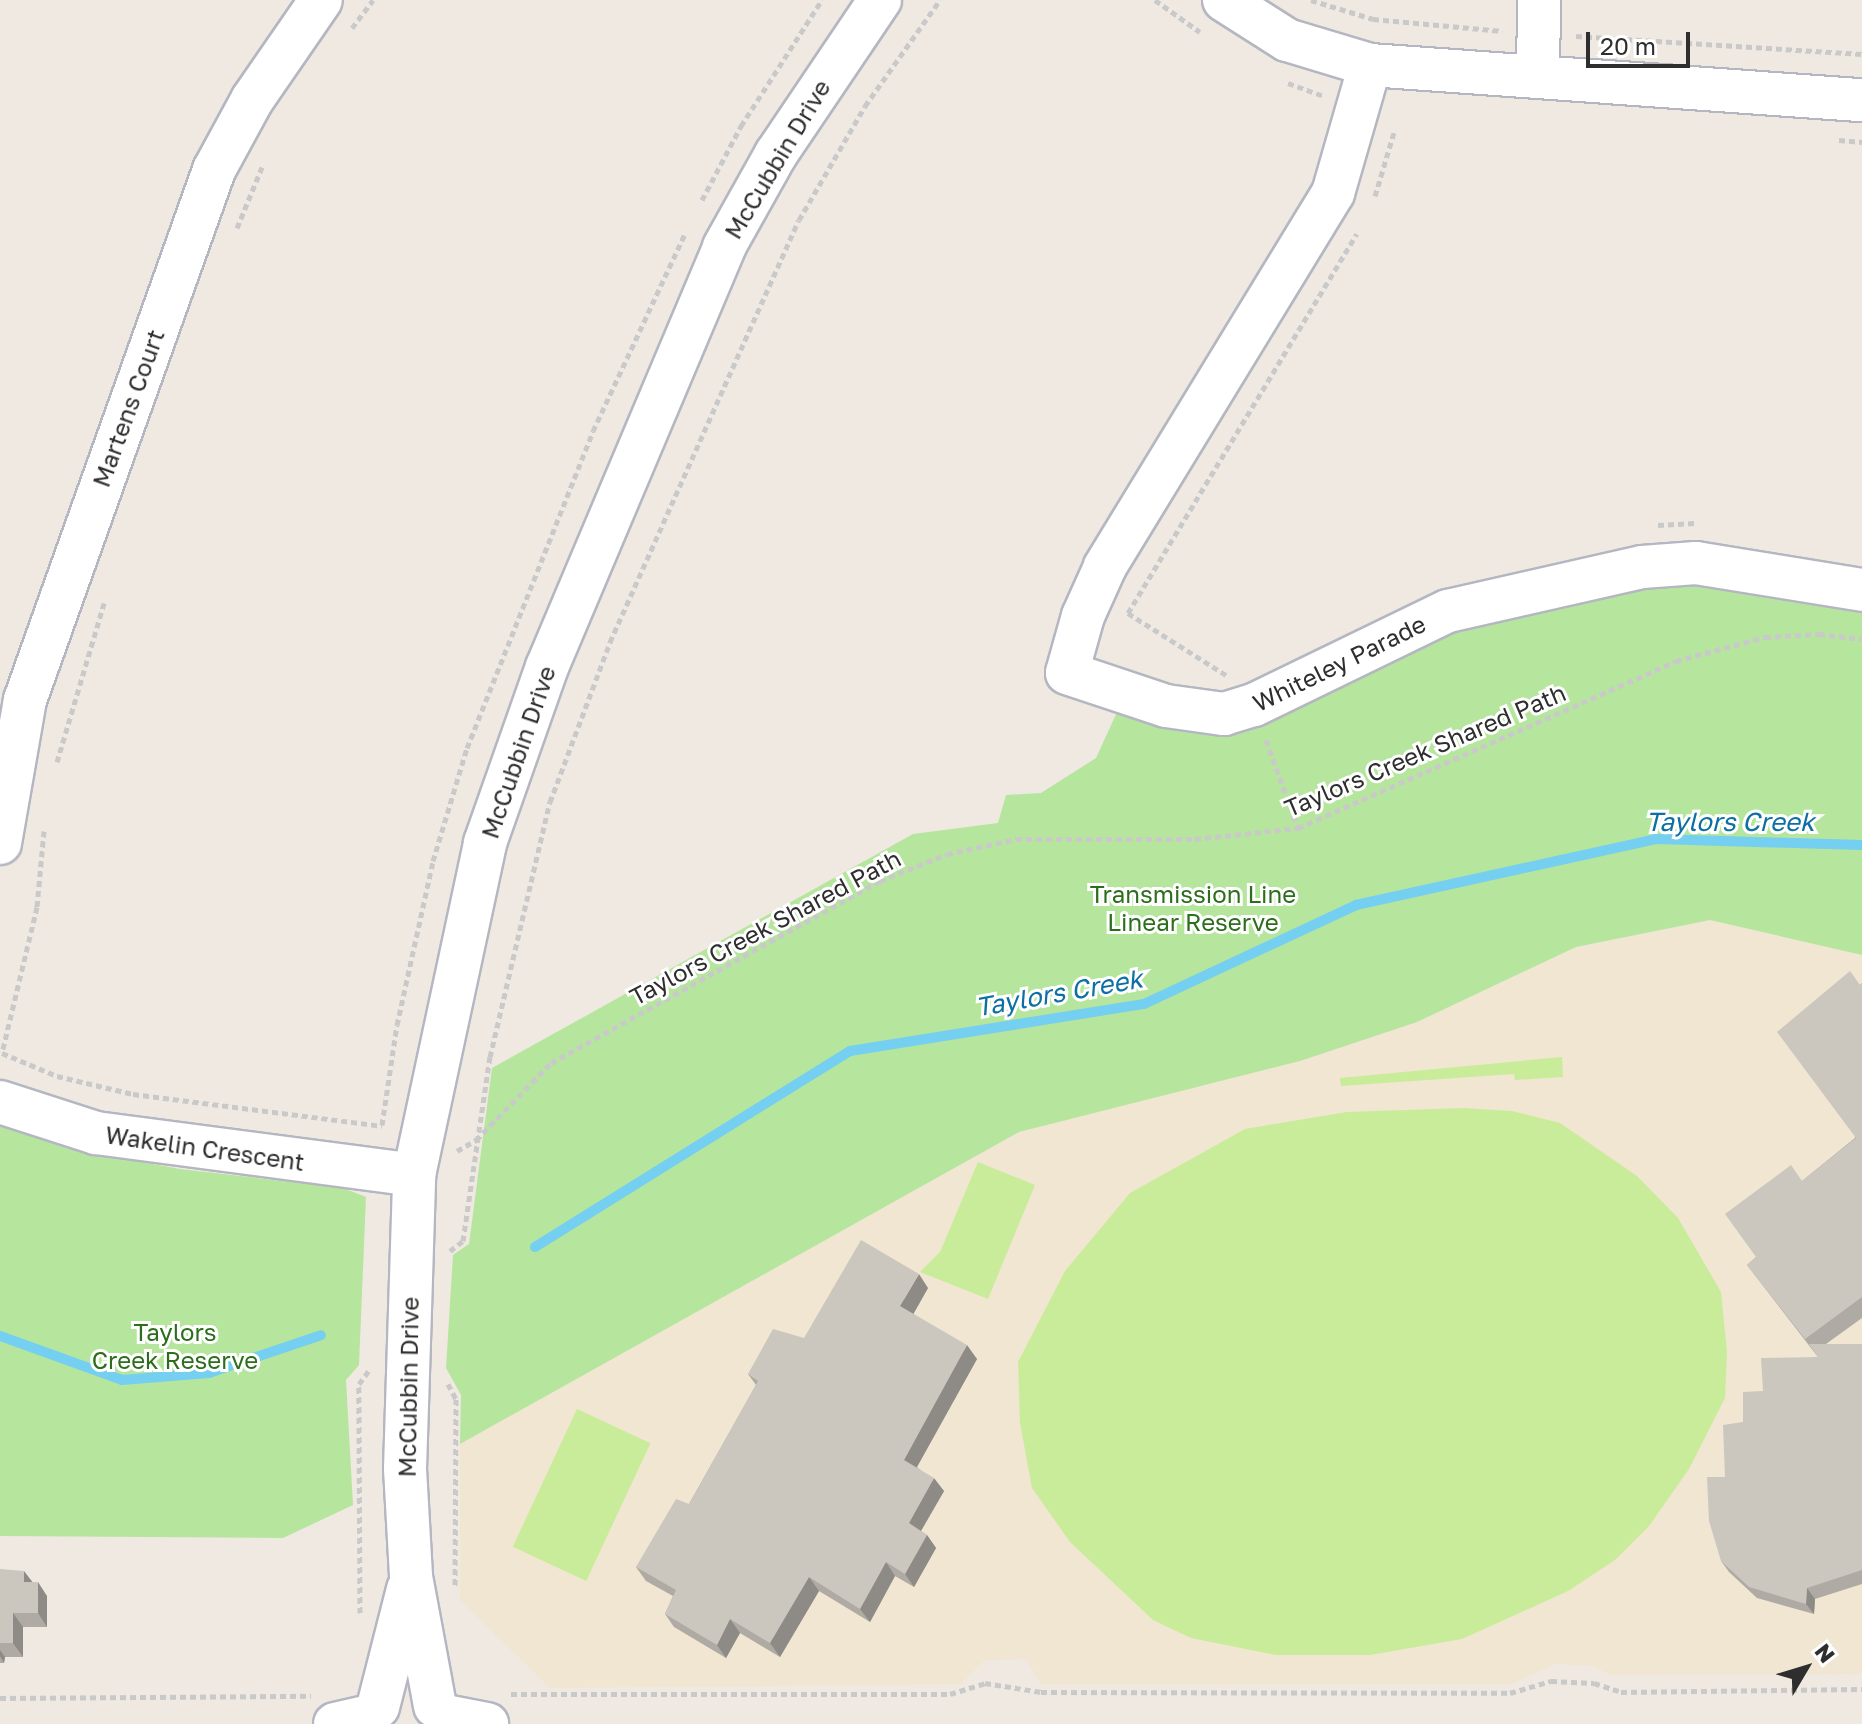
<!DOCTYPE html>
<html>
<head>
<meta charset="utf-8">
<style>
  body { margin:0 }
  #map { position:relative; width:1862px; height:1724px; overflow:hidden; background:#efe9e1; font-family:"Golos Text",sans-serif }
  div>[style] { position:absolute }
  .education>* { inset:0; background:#f0e6d1 }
  .green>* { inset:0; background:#b6e59e }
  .pitch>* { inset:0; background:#c9ec9a; transform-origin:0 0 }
  .stream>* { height:10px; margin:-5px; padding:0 5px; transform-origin:5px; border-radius:5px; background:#75cff0 }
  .path>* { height:5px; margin-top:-2.5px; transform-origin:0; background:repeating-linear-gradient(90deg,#c9c9c9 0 6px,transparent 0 10px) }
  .roads { filter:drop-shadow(2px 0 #b4b7c1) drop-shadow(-2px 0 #b4b7c1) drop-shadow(0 2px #b4b7c1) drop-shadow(0 -2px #b4b7c1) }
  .minor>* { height:42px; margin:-21px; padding:0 21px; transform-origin:21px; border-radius:21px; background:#fff }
  .wall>* { inset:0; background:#afaba4 }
  .shaded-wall>* { inset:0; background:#8e8b86 }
  .building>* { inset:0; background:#cbc7bf }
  span { translate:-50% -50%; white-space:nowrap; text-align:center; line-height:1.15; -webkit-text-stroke:6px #fff; paint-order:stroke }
  .street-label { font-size:24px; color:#2e2e2e }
  .park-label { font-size:24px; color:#2c6e1b }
  .water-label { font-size:26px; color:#0d6fa3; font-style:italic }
  .north { position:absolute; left:1766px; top:1628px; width:80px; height:80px; -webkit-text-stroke:6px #fff; paint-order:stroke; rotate:52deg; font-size:22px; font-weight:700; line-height:32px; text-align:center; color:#2e2e2e }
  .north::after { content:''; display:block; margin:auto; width:28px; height:36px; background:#2e2e2e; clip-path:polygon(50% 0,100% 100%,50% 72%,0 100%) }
  .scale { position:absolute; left:1586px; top:32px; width:104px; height:36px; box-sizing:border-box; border:4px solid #2e2e2e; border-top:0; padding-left:10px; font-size:24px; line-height:28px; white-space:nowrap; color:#2e2e2e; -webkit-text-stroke:6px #fff; paint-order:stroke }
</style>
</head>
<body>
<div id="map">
  <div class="education">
    <i style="clip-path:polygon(1710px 920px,1862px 955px,1862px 1674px,1610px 1675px,1593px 1666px,1555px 1664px,1512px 1684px,1041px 1684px,1026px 1659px,985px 1660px,961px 1684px,550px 1688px,460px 1600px,460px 1444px,1019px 1132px,1300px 1061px,1417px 1022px,1576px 947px)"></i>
  </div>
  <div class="green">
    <i style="clip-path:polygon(1676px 581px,1862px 609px,1862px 955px,1710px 920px,1576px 947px,1417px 1022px,1300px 1061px,1019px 1132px,460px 1444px,461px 1395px,446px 1368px,453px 1255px,469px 1244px,492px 1068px,913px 834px,998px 823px,1006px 795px,1041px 793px,1096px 758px,1118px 710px,1167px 723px,1457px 628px)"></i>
    <i style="clip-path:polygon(0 1125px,66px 1148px,180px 1169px,343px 1188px,366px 1197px,359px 1365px,346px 1380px,353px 1505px,283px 1538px,0 1536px)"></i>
  </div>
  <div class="pitch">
    <i style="clip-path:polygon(1562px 1057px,1563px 1077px,1515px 1080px,1514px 1074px,1341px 1086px,1340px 1078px)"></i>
    <i style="clip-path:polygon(1464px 1108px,1512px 1111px,1560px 1123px,1637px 1176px,1678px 1218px,1721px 1292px,1727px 1352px,1725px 1398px,1689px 1469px,1649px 1526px,1615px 1560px,1568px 1591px,1462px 1639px,1370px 1655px,1276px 1655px,1191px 1638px,1153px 1620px,1070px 1542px,1032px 1488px,1020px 1423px,1018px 1362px,1065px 1271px,1130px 1193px,1245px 1129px,1347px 1112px)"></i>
    <i style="clip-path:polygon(978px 1162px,1035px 1185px,988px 1299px,920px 1272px,940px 1252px)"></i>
    <i style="left:577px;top:1409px;width:81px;height:152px;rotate:25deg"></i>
  </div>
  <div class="stream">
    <i style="left:535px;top:1247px;width:371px;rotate:-31.9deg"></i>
    <i style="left:850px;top:1051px;width:298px;rotate:-9.1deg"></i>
    <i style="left:1144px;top:1004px;width:234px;rotate:-25deg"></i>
    <i style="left:1356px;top:905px;width:307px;rotate:-12.4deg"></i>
    <i style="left:1656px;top:839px;width:206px;rotate:1.7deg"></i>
    <i style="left:0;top:1336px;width:130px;rotate:19.8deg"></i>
    <i style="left:122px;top:1380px;width:87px;rotate:-4.6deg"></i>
    <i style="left:209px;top:1373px;width:118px;rotate:-18.7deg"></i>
  </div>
  <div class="path">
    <i style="left:1155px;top:0;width:55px;rotate:35.4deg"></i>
    <i style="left:1311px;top:0;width:65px;rotate:17deg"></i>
    <i style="left:1373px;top:19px;width:130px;rotate:5.3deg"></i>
    <i style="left:352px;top:28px;width:35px;rotate:-53deg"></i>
    <i style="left:1576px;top:36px;width:287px;rotate:3.6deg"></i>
    <i style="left:1288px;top:83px;width:38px;rotate:20deg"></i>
    <i style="left:1839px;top:140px;width:23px;rotate:5deg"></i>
    <i style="left:1375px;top:196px;width:70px;rotate:-73.4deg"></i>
    <i style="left:702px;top:200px;width:84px;rotate:-62.2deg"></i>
    <i style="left:741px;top:126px;width:150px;rotate:-57.3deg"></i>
    <i style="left:237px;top:228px;width:66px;rotate:-67.7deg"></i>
    <i style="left:1658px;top:525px;width:37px;rotate:-3deg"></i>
    <i style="left:1226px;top:675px;width:116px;rotate:-147.7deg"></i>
    <i style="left:1128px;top:613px;width:443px;rotate:-58.9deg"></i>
    <i style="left:1266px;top:740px;width:94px;rotate:70deg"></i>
    <i style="left:57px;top:762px;width:166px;rotate:-73.5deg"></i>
    <i style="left:44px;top:831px;width:76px;rotate:95.3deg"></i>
    <i style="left:37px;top:907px;width:150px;rotate:103.5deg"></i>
    <i style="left:2px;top:1053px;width:60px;rotate:22.7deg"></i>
    <i style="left:57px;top:1076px;width:78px;rotate:13.3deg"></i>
    <i style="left:133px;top:1094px;width:251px;rotate:7.3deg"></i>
    <i style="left:382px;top:1125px;width:101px;rotate:-81.5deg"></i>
    <i style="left:397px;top:1025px;width:168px;rotate:-77.6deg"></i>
    <i style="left:433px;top:861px;width:118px;rotate:-73.3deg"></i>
    <i style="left:467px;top:748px;width:341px;rotate:-68.3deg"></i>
    <i style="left:593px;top:431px;width:217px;rotate:-65deg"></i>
    <i style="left:457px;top:1151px;width:22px;rotate:-30deg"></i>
    <i style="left:476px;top:1140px;width:107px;rotate:-45.8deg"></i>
    <i style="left:551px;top:1063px;width:376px;rotate:-29deg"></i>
    <i style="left:880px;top:881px;width:72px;rotate:-21.9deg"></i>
    <i style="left:947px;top:854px;width:71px;rotate:-12.3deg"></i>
    <i style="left:1016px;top:839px;width:179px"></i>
    <i style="left:1195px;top:839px;width:104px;rotate:-6.1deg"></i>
    <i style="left:1298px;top:828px;width:413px;rotate:-23.8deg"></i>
    <i style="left:1676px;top:661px;width:92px;rotate:-15.1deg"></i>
    <i style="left:1765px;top:637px;width:54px;rotate:-3.2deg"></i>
    <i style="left:1819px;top:634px;width:43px;rotate:6.6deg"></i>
    <i style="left:450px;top:1251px;width:16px;rotate:-38deg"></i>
    <i style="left:463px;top:1241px;width:186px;rotate:-81.7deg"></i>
    <i style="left:490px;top:1057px;width:262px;rotate:-76.8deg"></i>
    <i style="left:550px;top:802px;width:171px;rotate:-69.4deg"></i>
    <i style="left:610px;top:642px;width:462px;rotate:-65.9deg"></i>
    <i style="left:799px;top:220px;width:132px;rotate:-59.9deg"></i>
    <i style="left:865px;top:106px;width:130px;rotate:-54.7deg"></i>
    <i style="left:448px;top:1384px;width:17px;rotate:62deg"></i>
    <i style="left:456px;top:1399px;width:189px;rotate:90.3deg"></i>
    <i style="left:360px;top:1613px;width:229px;rotate:-90.3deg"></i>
    <i style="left:359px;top:1384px;width:17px;rotate:-54deg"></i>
    <i style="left:511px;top:1694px;width:439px"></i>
    <i style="left:950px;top:1694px;width:37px;rotate:-17deg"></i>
    <i style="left:985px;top:1683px;width:57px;rotate:9.1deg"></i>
    <i style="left:1041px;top:1692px;width:469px;rotate:0.1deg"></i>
    <i style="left:1510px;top:1693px;width:43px;rotate:-16.3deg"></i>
    <i style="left:1551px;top:1681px;width:43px;rotate:2.7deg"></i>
    <i style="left:1594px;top:1683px;width:28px;rotate:18deg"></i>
    <i style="left:1621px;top:1692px;width:241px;rotate:-0.7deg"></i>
    <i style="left:0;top:1698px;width:311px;rotate:-0.4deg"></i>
  </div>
  <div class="roads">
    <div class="minor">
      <i style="left:1224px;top:0;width:75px;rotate:32.4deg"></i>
      <i style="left:1287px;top:40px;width:87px;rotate:16.8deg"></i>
      <i style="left:1370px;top:65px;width:493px;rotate:4.1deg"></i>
      <i style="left:1370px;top:65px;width:133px;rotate:106.1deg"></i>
      <i style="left:1333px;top:193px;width:438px;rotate:121.4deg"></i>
      <i style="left:1105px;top:567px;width:54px;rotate:114.2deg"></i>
      <i style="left:1083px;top:616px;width:59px;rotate:105.7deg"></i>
      <i style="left:1067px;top:673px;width:104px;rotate:18.4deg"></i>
      <i style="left:1166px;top:706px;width:59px;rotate:7.9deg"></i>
      <i style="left:1224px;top:714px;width:31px;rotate:-17deg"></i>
      <i style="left:1254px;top:705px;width:216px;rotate:-25.9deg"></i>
      <i style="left:1448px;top:611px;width:199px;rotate:-12.8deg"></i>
      <i style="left:1642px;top:567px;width:54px;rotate:-4.2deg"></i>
      <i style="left:1696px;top:563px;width:168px;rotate:9.2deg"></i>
      <i style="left:1538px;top:75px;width:75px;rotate:-89.2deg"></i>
      <i style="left:0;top:843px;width:145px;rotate:-80.1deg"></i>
      <i style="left:25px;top:700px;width:563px;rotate:-70.37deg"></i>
      <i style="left:214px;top:170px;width:80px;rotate:-61.5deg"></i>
      <i style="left:252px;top:100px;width:121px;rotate:-55.4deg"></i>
      <i style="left:0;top:1102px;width:101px;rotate:17.9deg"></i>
      <i style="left:96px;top:1133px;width:321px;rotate:7.5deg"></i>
      <i style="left:435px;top:1706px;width:132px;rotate:-100.5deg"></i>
      <i style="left:411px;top:1576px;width:107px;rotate:-93.2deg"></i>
      <i style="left:405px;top:1469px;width:294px;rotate:-88.2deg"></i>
      <i style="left:414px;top:1175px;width:340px;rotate:-77.9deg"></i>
      <i style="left:485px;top:843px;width:187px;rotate:-70.6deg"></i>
      <i style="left:547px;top:667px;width:456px;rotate:-67.1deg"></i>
      <i style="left:724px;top:247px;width:107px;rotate:-60.8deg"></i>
      <i style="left:776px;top:154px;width:186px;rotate:-56deg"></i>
      <i style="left:378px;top:1707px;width:122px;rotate:-75.7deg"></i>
      <i style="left:446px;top:1716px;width:42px;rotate:11deg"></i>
      <i style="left:335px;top:1724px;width:36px;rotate:-13deg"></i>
    </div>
  </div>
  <div class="wall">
    <i style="clip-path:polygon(1862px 983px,1862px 1318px,1826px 1344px,1862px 1344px,1862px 1584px,1815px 1599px,1814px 1614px,1757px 1598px,1729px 1572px,1721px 1561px,1725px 1477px,1743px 1422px,1763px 1391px,1818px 1357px,1747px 1265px,1756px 1257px,1802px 1181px,1855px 1138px,1860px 985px)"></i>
    <i style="clip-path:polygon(928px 1288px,913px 1314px,977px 1359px,917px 1467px,944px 1491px,921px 1531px,927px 1535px,936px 1548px,914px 1587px,895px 1576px,870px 1622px,819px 1591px,780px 1657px,740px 1633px,726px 1658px,674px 1627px,665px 1614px,673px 1596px,646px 1581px,636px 1567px,689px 1504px,756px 1385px,748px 1374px)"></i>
    <i style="clip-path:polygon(0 1569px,32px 1582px,47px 1596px,47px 1627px,23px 1627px,23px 1657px,5px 1657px,4px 1663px,0 1663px)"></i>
  </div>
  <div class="shaded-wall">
    <i style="clip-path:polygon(919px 1274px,928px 1288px,910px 1320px,900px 1306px)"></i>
    <i style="clip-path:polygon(967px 1345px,977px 1359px,913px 1474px,904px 1460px)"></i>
    <i style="clip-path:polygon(934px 1478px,944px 1491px,918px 1536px,909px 1523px)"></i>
    <i style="clip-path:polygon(927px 1535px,936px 1548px,914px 1587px,905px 1574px)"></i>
    <i style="clip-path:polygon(886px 1562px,895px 1576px,870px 1622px,860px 1609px)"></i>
    <i style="clip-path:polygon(24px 1571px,34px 1584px,24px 1582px)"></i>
    <i style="clip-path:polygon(809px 1577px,819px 1591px,780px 1657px,770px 1643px)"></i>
    <i style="clip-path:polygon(38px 1582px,47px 1596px,47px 1627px,38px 1613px)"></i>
    <i style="clip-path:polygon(1807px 1588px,1815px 1599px,1814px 1614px,1806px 1604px)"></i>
    <i style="clip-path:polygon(13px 1613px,23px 1627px,23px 1657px,13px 1643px)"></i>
    <i style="clip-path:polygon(730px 1619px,740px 1633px,726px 1658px,717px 1645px)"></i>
    <i style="clip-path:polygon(0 1650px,5px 1657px,4px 1663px,0 1656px)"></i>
  </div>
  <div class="building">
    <i style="clip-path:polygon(1850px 971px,1860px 985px,1862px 983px,1862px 1297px,1805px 1339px,1747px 1265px,1756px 1257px,1725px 1214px,1791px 1165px,1802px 1181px,1856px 1138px,1777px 1032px)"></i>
    <i style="clip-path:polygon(861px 1240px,919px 1274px,900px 1306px,967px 1345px,904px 1460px,934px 1478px,909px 1523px,927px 1535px,905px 1574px,886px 1562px,860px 1609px,809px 1577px,770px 1643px,730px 1619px,717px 1645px,665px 1614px,676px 1590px,636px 1567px,676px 1499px,689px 1504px,758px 1381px,748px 1374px,773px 1329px,804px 1338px)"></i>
    <i style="clip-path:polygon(1809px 1344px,1862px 1344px,1862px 1570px,1807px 1588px,1806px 1604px,1749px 1587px,1721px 1561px,1709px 1521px,1707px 1477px,1725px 1477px,1723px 1425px,1743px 1422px,1743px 1392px,1763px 1391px,1761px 1358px,1818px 1357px)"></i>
    <i style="clip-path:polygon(0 1569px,24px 1571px,24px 1582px,38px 1582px,38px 1613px,13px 1613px,13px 1643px,0 1643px)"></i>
  </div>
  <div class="street-label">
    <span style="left:777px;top:159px;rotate:-59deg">McCubbin Drive</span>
    <span style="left:128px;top:408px;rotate:-70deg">Martens Court</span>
    <span style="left:1339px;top:663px;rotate:-26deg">Whiteley Parade</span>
    <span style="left:1425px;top:750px;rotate:-23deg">Taylors Creek Shared Path</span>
    <span style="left:518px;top:752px;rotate:-71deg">McCubbin Drive</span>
    <span style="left:765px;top:927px;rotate:-28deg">Taylors Creek Shared Path</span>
    <span style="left:205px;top:1148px;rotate:8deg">Wakelin Crescent</span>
    <span style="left:408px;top:1387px;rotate:-89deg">McCubbin Drive</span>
  </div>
  <div class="park-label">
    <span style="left:1193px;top:908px">Transmission Line<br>Linear Reserve</span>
    <span style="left:175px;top:1346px">Taylors<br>Creek Reserve</span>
  </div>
  <div class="water-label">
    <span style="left:1730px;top:822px">Taylors Creek</span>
    <span style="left:1059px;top:993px;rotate:-10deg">Taylors Creek</span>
  </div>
  <div class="north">N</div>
  <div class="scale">20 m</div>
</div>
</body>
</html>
